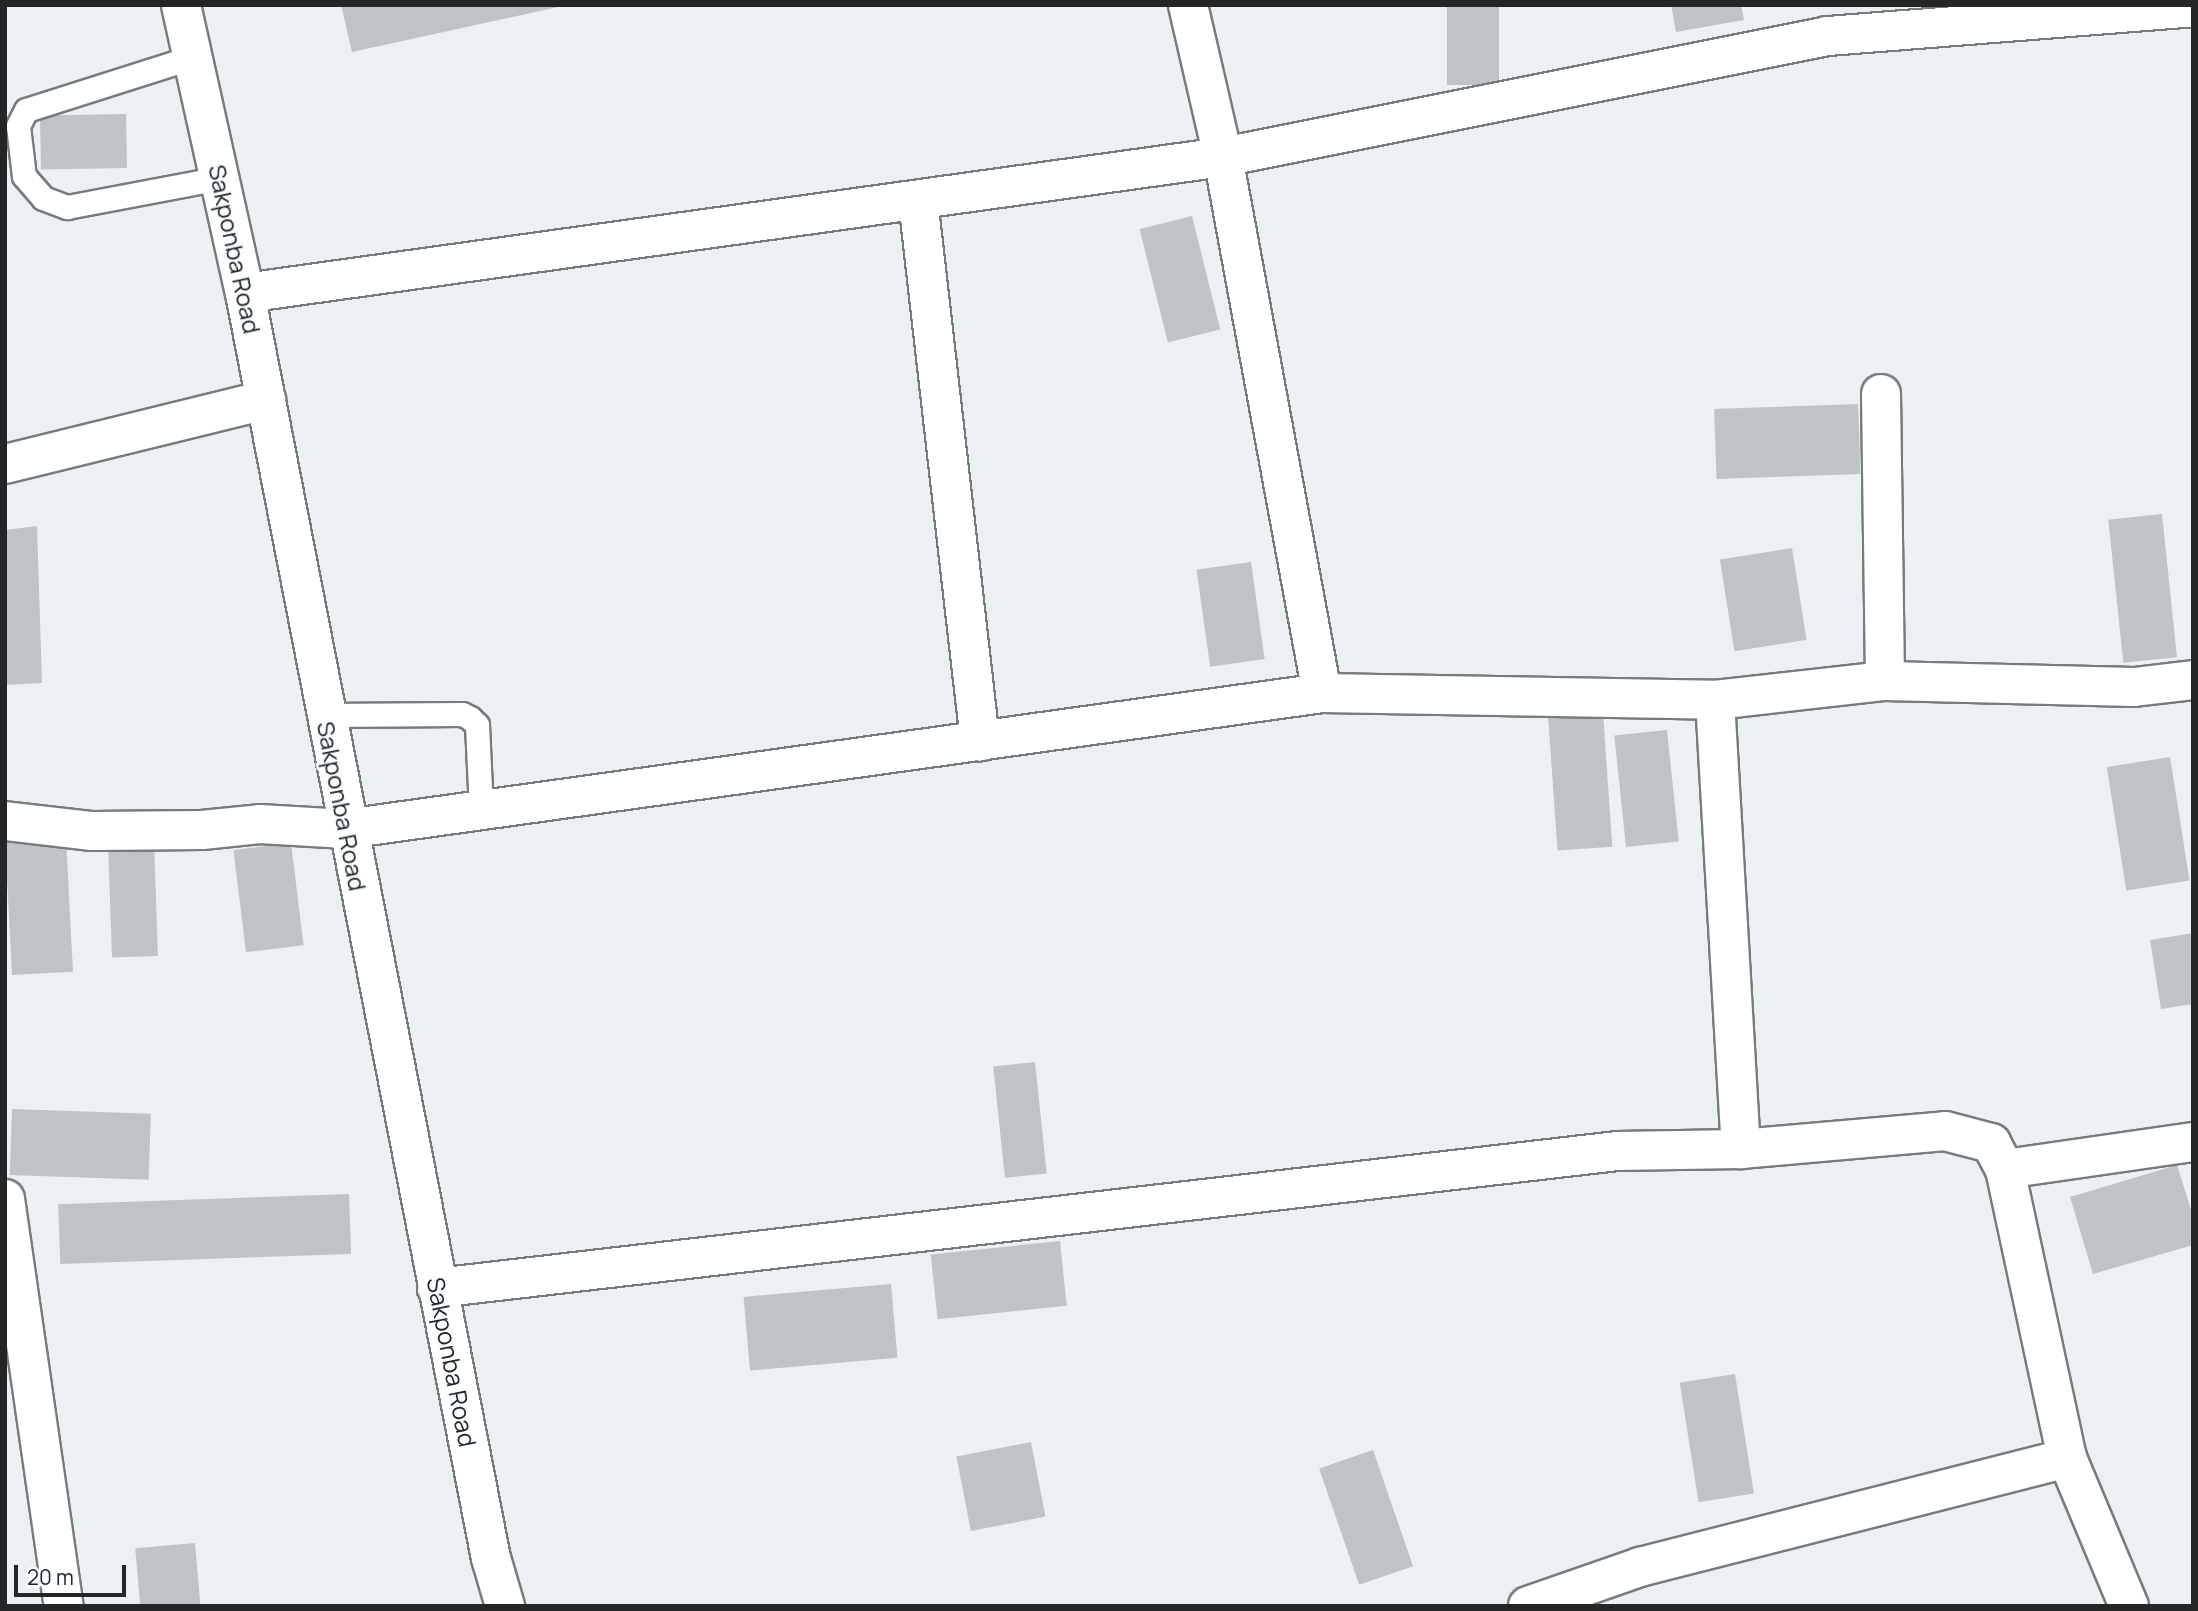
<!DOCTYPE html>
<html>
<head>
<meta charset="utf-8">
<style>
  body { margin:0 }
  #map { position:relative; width:2198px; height:1611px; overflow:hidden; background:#ebf0f3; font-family:Manrope,sans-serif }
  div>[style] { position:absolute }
  .building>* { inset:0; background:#bec4c6; transform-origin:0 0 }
  .roads { filter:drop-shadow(2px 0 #777b7e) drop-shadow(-2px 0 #777b7e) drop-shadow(0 2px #777b7e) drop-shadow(0 -2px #777b7e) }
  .service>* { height:23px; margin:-11.5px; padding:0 11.5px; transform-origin:11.5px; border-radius:11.5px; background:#fff }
  .minor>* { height:38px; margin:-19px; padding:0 19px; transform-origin:19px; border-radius:19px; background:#fff }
  .secondary>* { height:38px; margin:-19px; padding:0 19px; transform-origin:19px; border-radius:19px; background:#fff }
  span { translate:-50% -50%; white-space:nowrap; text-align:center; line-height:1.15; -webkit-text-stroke:5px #fafdff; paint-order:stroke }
  .street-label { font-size:24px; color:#232526 }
  .frame { position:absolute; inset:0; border:7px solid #232526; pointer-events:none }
  .scale { position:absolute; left:14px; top:1565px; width:112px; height:32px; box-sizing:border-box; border:4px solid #232526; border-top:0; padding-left:9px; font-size:21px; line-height:24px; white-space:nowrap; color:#232526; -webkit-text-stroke:5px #fafdff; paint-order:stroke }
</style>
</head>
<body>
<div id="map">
  <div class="building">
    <i style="clip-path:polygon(341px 5px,563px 5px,563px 6px,352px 52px)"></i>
    <i style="left:1447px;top:5px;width:52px;height:80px"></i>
    <i style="clip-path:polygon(1671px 5px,1741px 5px,1744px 20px,1676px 32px)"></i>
    <i style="left:126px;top:114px;width:54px;height:86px;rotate:89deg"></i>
    <i style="left:1192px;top:216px;width:117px;height:54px;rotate:76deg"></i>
    <i style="left:1858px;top:404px;width:70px;height:144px;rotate:88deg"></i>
    <i style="left:2162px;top:514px;width:144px;height:54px;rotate:84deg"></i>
    <i style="clip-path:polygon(37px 526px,42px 683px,5px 685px,5px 530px)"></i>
    <i style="left:1792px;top:548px;width:93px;height:73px;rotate:81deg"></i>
    <i style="left:1251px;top:562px;width:98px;height:55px;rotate:82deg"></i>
    <i style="left:1603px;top:713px;width:134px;height:55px;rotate:86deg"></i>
    <i style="left:1667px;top:730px;width:112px;height:53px;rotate:84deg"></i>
    <i style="left:2170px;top:757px;width:125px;height:64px;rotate:81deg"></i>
    <i style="left:66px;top:839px;width:133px;height:61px;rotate:87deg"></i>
    <i style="left:154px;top:842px;width:114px;height:46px;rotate:88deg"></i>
    <i style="left:291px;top:843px;width:103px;height:58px;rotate:83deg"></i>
    <i style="clip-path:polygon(2193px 933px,2193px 1004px,2161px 1009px,2150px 940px)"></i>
    <i style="left:1035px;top:1062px;width:112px;height:42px;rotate:84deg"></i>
    <i style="left:12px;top:1109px;width:139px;height:66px;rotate:2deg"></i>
    <i style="clip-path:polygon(2177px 1165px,2193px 1216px,2193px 1245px,2093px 1274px,2070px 1197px)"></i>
    <i style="left:349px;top:1194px;width:60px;height:291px;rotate:88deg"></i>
    <i style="left:1060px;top:1241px;width:65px;height:130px;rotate:84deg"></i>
    <i style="left:891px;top:1284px;width:74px;height:148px;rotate:85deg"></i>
    <i style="left:1735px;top:1374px;width:121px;height:56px;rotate:81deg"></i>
    <i style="left:1031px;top:1442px;width:76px;height:76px;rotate:79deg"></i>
    <i style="left:1373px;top:1450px;width:123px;height:57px;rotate:71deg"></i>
    <i style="left:195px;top:1543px;width:63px;height:60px;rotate:85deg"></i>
  </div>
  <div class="roads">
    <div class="service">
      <i style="left:193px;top:57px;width:175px;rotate:162.4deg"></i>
      <i style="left:26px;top:110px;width:18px;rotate:117deg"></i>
      <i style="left:18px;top:126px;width:50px;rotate:83.2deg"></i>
      <i style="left:24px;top:176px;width:29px;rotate:49deg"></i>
      <i style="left:43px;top:198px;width:26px;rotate:21deg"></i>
      <i style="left:67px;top:207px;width:156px;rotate:-10.7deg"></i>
      <i style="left:325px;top:715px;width:137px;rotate:-0.4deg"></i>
      <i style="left:462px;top:714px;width:9px;rotate:27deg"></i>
      <i style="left:470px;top:718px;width:10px;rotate:45deg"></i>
      <i style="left:477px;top:725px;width:85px;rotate:87.3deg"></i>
    </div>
    <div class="minor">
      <i style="left:1188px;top:5px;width:156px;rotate:77deg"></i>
      <i style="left:1223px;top:157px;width:545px;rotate:79.54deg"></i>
      <i style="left:918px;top:200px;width:545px;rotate:83.46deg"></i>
      <i style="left:245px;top:293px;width:987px;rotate:-7.92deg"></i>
      <i style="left:1223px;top:157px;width:617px;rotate:-11.31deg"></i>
      <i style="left:1828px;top:36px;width:366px;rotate:-4.5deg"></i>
      <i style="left:1881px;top:394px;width:287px;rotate:89.2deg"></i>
      <i style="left:5px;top:464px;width:269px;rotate:-13.8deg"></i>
      <i style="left:1715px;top:700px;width:450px;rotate:86.7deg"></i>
      <i style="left:5px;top:821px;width:88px;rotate:6.6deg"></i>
      <i style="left:92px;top:831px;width:110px;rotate:-0.5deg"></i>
      <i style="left:202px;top:830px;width:58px;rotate:-5.9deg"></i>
      <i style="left:260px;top:824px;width:86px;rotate:3.3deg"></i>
      <i style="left:346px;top:829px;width:985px;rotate:-7.93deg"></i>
      <i style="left:1322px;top:693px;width:393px;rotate:1deg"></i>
      <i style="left:1715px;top:700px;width:171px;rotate:-6.4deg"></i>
      <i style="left:1885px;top:681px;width:249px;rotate:1.4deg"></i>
      <i style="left:2134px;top:687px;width:59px;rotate:-6.8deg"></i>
      <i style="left:2005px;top:1169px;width:190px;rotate:-8.2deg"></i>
      <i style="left:5px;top:1199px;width:411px;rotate:81.8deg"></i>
      <i style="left:437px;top:1288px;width:1188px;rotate:-6.62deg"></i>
      <i style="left:1617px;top:1151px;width:124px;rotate:-0.9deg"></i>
      <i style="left:1741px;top:1149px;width:205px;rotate:-5deg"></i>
      <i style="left:1945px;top:1131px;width:48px;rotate:14.6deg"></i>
      <i style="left:1991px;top:1143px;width:30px;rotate:62deg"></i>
      <i style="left:2005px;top:1169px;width:296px;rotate:77.9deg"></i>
      <i style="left:2067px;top:1458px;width:160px;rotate:67.3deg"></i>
      <i style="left:1528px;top:1606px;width:119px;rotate:-19.2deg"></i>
      <i style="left:1640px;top:1567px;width:441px;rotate:-14.3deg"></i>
    </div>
    <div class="secondary">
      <i style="left:181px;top:5px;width:295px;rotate:77.5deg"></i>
      <i style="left:245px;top:293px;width:1289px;rotate:79deg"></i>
      <i style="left:491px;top:1558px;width:50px;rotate:73.7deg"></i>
    </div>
  </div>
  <div class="street-label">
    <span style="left:235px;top:249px;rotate:78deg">Sakponba Road</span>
    <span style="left:342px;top:806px;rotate:79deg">Sakponba Road</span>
    <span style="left:452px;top:1362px;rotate:79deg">Sakponba Road</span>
  </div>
  <div class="frame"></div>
  <div class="scale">20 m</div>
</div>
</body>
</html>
